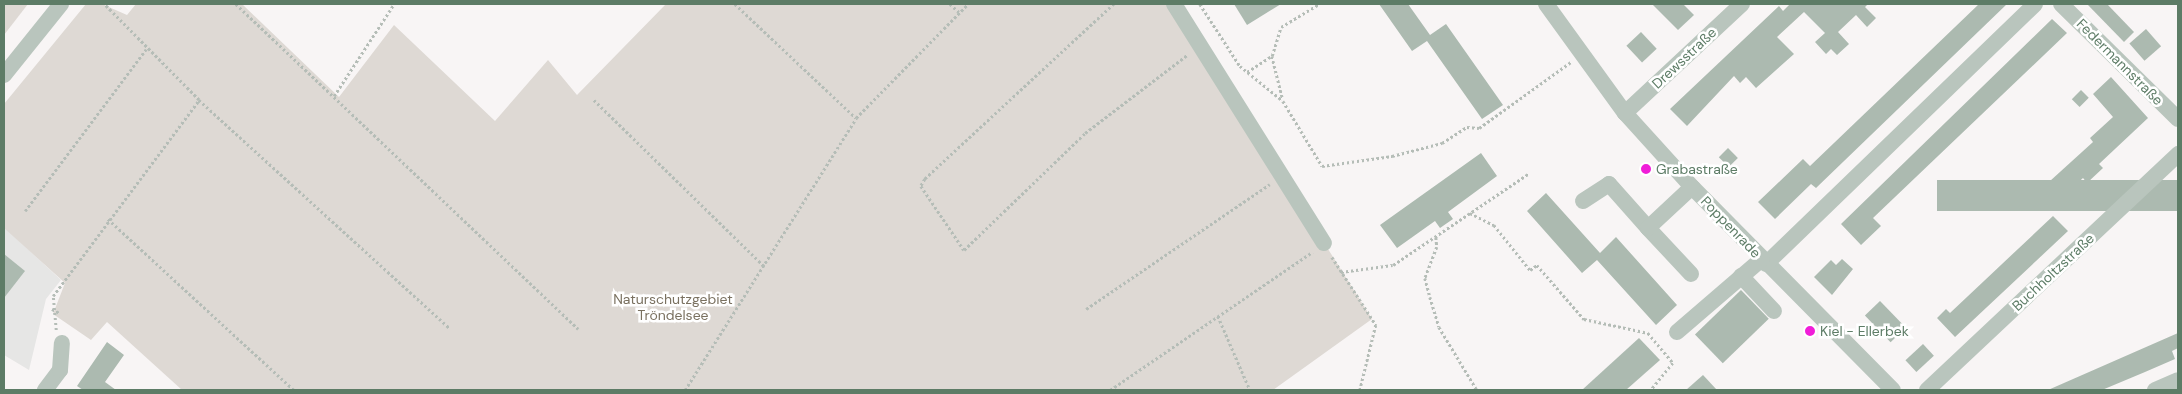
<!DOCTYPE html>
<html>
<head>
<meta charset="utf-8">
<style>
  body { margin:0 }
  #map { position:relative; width:2182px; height:394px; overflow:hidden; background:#f8f5f5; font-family:"DM Sans",sans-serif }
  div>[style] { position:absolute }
  .built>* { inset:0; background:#e6e6e5 }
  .green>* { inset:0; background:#ded9d4 }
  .building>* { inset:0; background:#acbab0; transform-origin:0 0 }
  .path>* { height:2.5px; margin-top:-1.25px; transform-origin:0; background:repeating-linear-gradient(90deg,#b5bdb7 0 2.5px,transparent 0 5px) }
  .minor>* { height:16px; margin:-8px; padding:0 8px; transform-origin:8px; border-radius:8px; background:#b9c5bd }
  .dots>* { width:14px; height:14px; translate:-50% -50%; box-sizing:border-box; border:2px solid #fff; border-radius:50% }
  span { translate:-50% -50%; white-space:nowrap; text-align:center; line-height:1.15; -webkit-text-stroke:5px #fff; paint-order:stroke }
  .street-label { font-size:14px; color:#5d7c66 }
  .poi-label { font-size:14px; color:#5d7c66 }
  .left { translate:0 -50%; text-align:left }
  .park-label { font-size:14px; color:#7a7160 }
  .frame { position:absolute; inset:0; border:5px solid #5d7c66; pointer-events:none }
</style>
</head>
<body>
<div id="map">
  <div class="built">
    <i style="clip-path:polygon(4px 227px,61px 280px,46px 299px,29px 370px,4px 355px)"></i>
  </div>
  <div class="green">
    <i style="clip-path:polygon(4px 4px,28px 4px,4px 35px)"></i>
    <i style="clip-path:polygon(86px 4px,102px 4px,127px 15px,136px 4px,242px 4px,339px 97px,394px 25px,495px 121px,548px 60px,577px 95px,666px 4px,1174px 4px,1372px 319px,1273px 390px,182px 390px,107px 322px,91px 340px,53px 314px,65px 283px,4px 228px,4px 104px)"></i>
  </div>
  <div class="building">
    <i style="clip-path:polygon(1234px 4px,1281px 4px,1247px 25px)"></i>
    <i style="clip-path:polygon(1379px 4px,1408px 4px,1430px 35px,1446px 24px,1503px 105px,1482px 119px,1427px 41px,1412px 51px)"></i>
    <i style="clip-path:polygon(1652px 4px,1683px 4px,1694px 15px,1678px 30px)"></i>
    <i style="clip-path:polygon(1790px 4px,1868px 4px,1865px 7px,1876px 18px,1867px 27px,1856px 15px,1838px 32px,1849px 44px,1837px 55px,1831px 49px,1826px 54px,1815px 42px,1825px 33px,1804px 12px,1777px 37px,1794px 54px,1756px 88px,1746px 77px,1740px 83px,1734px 76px,1687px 126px,1670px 109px,1779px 6px,1783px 11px)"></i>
    <i style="clip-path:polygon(1979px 4px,2007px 4px,1816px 188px,1811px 184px,1775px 219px,1758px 202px,1803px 159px,1810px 166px)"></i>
    <i style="clip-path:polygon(2087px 4px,2107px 4px,2134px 32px,2124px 42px)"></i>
    <i style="clip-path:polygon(2052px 19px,2067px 33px,1873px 218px,1881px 226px,1861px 245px,1841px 224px)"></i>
    <i style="left:2146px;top:29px;width:23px;height:22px;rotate:49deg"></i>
    <i style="left:1641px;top:32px;width:23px;height:20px;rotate:47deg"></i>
    <i style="clip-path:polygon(2111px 77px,2148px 118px,2099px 164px,2103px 168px,2087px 183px,2083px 178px,2053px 206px,2039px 191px,2093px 142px,2090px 138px,2113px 117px,2093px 94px)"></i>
    <i style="left:2081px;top:90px;width:11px;height:13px;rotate:45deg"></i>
    <i style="left:1728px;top:148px;width:14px;height:13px;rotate:45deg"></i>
    <i style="clip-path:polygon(1481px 153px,1497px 176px,1448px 212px,1453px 219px,1440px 228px,1435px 221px,1397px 248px,1380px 225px)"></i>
    <i style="left:2178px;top:180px;width:31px;height:241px;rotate:90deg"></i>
    <i style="clip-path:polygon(1546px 193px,1600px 253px,1616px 237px,1677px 305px,1656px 325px,1597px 260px,1582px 273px,1527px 211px)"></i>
    <i style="clip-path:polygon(2053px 216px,2068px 231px,1955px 337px,1937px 318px,1946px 309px,1950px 313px)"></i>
    <i style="clip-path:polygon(4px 254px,25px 271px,4px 298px)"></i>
    <i style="clip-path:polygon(1842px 259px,1853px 269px,1832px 295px,1814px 277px,1831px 260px,1836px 265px)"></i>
    <i style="left:1741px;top:290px;width:40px;height:64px;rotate:46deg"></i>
    <i style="left:1880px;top:301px;width:37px;height:21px;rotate:46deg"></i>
    <i style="clip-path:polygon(2178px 333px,2178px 348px,2172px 351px,2175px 359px,2145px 372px,2102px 390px,2048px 390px)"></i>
    <i style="clip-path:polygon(1639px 338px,1660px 360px,1626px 390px,1582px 390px)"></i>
    <i style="clip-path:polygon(107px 342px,124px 355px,105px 382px,116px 390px,83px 390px,77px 386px)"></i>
    <i style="left:1923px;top:344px;width:16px;height:24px;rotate:47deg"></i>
    <i style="clip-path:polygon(1703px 375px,1717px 390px,1686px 390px)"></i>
  </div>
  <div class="path">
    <i style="left:236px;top:4px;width:472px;rotate:43.5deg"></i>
    <i style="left:735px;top:4px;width:166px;rotate:43.3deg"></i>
    <i style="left:950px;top:4px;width:12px;rotate:42deg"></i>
    <i style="left:1114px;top:4px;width:258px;rotate:137.2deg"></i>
    <i style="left:925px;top:179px;width:8px;rotate:120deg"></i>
    <i style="left:921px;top:186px;width:77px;rotate:56.1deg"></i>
    <i style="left:964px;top:250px;width:168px;rotate:-44deg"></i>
    <i style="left:1085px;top:133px;width:128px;rotate:-37.4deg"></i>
    <i style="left:1200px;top:4px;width:74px;rotate:57.2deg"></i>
    <i style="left:1240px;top:66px;width:55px;rotate:39.1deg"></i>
    <i style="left:1283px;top:101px;width:76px;rotate:59deg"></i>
    <i style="left:1322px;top:166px;width:71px;rotate:-8.1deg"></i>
    <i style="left:1392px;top:156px;width:52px;rotate:-14.6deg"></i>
    <i style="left:1442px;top:143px;width:30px;rotate:-33deg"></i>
    <i style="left:1467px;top:127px;width:12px;rotate:5deg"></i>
    <i style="left:1479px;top:128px;width:113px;rotate:-35.7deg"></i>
    <i style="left:1272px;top:56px;width:45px;rotate:76deg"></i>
    <i style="left:1247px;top:72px;width:30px;rotate:-33deg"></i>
    <i style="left:1272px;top:56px;width:30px;rotate:-73deg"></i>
    <i style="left:1281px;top:27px;width:44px;rotate:-31.2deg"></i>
    <i style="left:334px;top:96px;width:110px;rotate:-56.9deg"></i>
    <i style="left:199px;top:100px;width:339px;rotate:42.3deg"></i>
    <i style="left:594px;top:100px;width:238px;rotate:44.3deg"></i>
    <i style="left:25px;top:211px;width:202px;rotate:-53.2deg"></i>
    <i style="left:1470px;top:213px;width:27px;rotate:27deg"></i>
    <i style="left:1494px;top:225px;width:58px;rotate:51.3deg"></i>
    <i style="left:1530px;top:270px;width:9px;rotate:-36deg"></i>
    <i style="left:1537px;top:265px;width:72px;rotate:49deg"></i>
    <i style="left:1584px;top:319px;width:66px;rotate:12.3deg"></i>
    <i style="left:1648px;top:333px;width:39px;rotate:50deg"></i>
    <i style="left:1673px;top:363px;width:35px;rotate:129deg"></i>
    <i style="left:108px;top:219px;width:253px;rotate:42.6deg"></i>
    <i style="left:1436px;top:237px;width:10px;rotate:84deg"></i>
    <i style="left:1437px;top:247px;width:33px;rotate:111deg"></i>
    <i style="left:1425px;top:278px;width:20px;rotate:75deg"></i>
    <i style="left:1430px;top:297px;width:31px;rotate:73deg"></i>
    <i style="left:1439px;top:327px;width:74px;rotate:58.9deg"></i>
    <i style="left:1332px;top:257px;width:81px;rotate:57.1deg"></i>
    <i style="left:1376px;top:325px;width:67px;rotate:103.8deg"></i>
    <i style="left:1341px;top:272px;width:52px;rotate:-7.7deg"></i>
    <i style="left:1393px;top:265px;width:163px;rotate:-34deg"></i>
    <i style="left:52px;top:309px;width:9px;rotate:27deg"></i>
    <i style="left:1086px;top:309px;width:222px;rotate:-34.2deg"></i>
    <i style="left:1218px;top:316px;width:81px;rotate:66.6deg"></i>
    <i style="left:56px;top:330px;width:34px;rotate:-95deg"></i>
    <i style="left:53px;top:296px;width:244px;rotate:-53.3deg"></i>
    <i style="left:199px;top:100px;width:135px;rotate:-134.7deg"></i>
    <i style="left:685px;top:390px;width:321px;rotate:-57.8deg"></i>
    <i style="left:856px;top:118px;width:160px;rotate:-45.5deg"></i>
    <i style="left:1110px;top:390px;width:245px;rotate:-34.3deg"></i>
  </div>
  <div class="minor">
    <i style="left:1174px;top:4px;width:282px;rotate:57.9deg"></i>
    <i style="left:1546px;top:4px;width:135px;rotate:54.1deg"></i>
    <i style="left:1625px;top:113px;width:101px;rotate:47.8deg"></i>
    <i style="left:1693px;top:188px;width:284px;rotate:45.3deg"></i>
    <i style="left:2061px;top:4px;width:164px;rotate:44.5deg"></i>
    <i style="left:4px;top:75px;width:91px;rotate:-51.2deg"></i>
    <i style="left:1625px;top:113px;width:160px;rotate:-43deg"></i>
    <i style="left:1583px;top:201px;width:31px;rotate:-33deg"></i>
    <i style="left:1609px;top:184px;width:59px;rotate:48.4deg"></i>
    <i style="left:1766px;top:264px;width:374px;rotate:-44deg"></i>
    <i style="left:1691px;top:274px;width:63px;rotate:-133.1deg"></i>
    <i style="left:1648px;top:228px;width:60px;rotate:-43deg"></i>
    <i style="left:1741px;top:276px;width:48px;rotate:46.7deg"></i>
    <i style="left:1677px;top:332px;width:112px;rotate:-40.7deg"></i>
    <i style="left:45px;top:390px;width:25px;rotate:-53deg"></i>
    <i style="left:60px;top:370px;width:27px;rotate:-86deg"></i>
    <i style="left:1927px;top:390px;width:345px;rotate:-43.2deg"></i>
    <i style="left:2155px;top:390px;width:25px;rotate:-23deg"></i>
  </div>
  <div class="dots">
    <i style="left:1646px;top:169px;background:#f01dd8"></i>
    <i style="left:1810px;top:331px;background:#f01dd8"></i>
  </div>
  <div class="street-label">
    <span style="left:1684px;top:58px;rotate:-43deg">Drewsstraße</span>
    <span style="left:2120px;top:62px;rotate:45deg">Federmannstraße</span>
    <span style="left:1731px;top:227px;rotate:46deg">Poppenrade</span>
    <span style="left:2053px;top:272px;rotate:-43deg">Buchholtzstraße</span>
  </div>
  <div class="poi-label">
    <span class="left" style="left:1656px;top:169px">Grabastraße</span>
    <span class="left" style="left:1820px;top:331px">Kiel - Ellerbek</span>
  </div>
  <div class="park-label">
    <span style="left:673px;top:307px">Naturschutzgebiet<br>Tröndelsee</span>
  </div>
  <div class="frame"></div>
</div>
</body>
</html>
